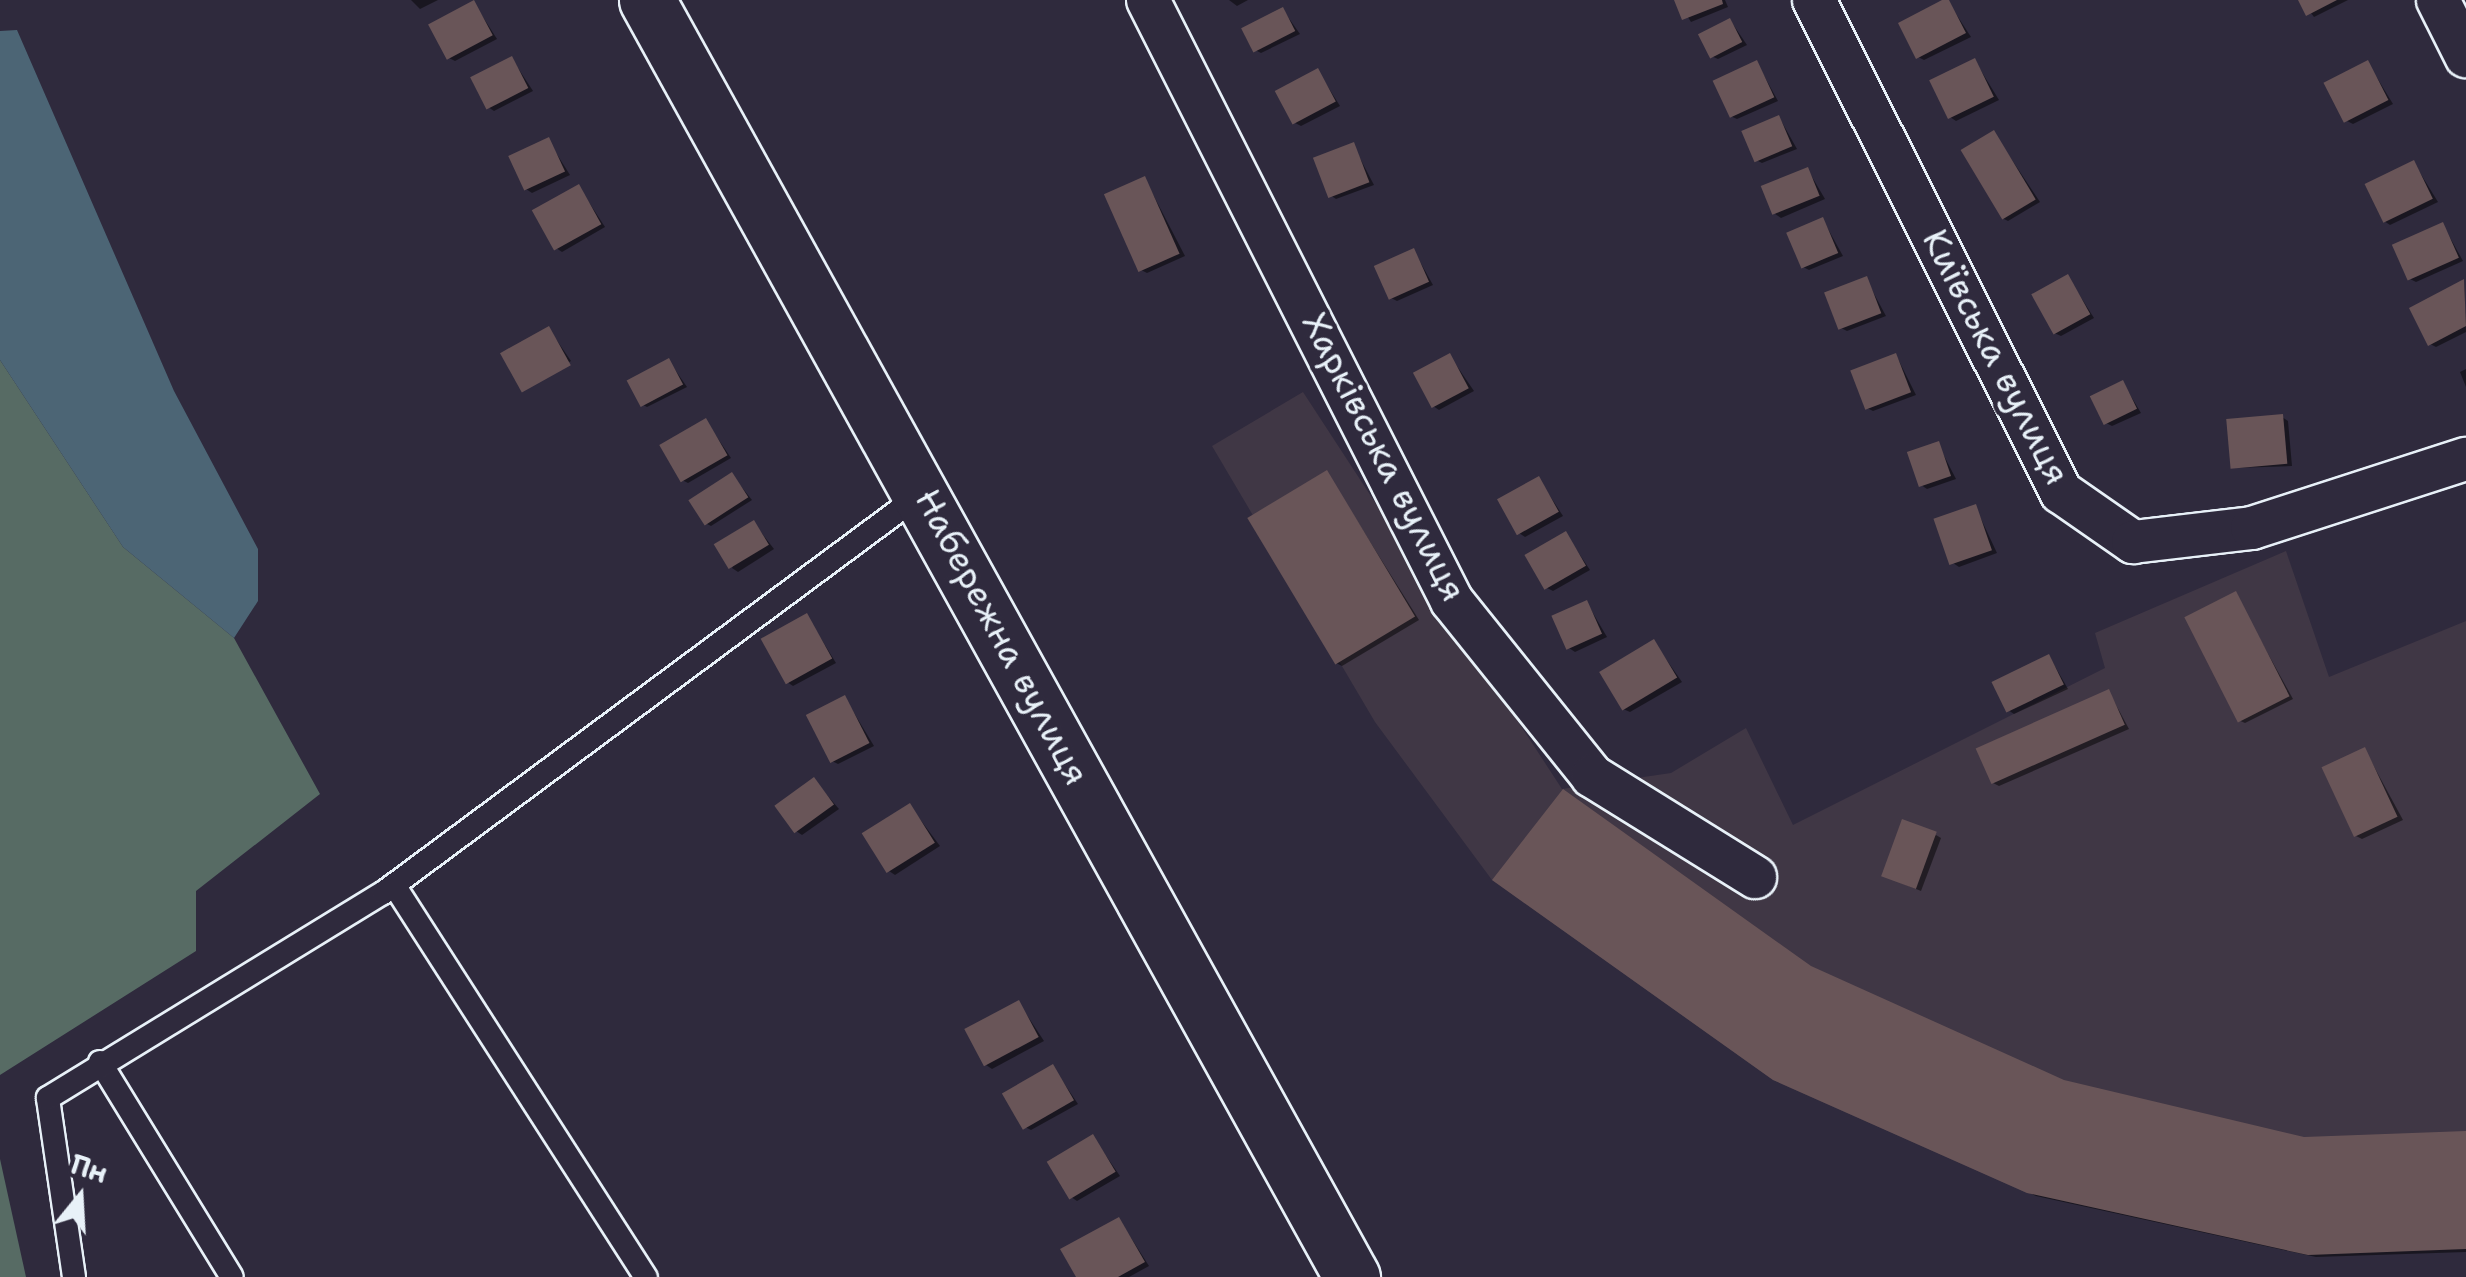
<!DOCTYPE html>
<html>
<head>
<meta charset="utf-8">
<style>
  body { margin:0 }
  #map { position:relative; width:2466px; height:1277px; overflow:hidden; background:#2f2a3d; font-family:"Shantell Sans",sans-serif }
  div>[style] { position:absolute }
  .built>* { inset:0; background:#403745 }
  .green>* { inset:0; background:#576b64 }
  .water>* { inset:0; background:#4c6575 }
  .shadow>* { inset:0; background:#0007 }
  .building>* { inset:0; background:#695558; transform-origin:0 0 }
  .roads { filter:drop-shadow(2px 0 #e8f1f8) drop-shadow(-2px 0 #e8f1f8) drop-shadow(0 2px #e8f1f8) drop-shadow(0 -2px #e8f1f8) }
  .service>* { height:22px; margin:-11px; padding:0 11px; transform-origin:11px; border-radius:11px; background:#2f2a3d }
  .minor>* { height:42px; margin:-21px; padding:0 21px; transform-origin:21px; border-radius:21px; background:#2f2a3d }
  .primary>* { height:55px; margin:-27.5px; padding:0 27.5px; transform-origin:27.5px; border-radius:27.5px; background:#2f2a3d }
  span { translate:-50% -50%; white-space:nowrap; text-align:center; line-height:1.15; -webkit-text-stroke:9px #2f2a3d; paint-order:stroke }
  .street-label { font-size:35px; color:#e8f1f8 }
  .north { position:absolute; left:30px; top:1147px; width:100px; height:100px; -webkit-text-stroke:8px #2f2a3d; paint-order:stroke; rotate:18deg; font-size:28px; font-weight:700; line-height:40px; text-align:center; color:#e8f1f8 }
  .north::after { content:''; display:block; margin:auto; width:35px; height:45px; background:#e8f1f8; clip-path:polygon(50% 0,100% 100%,50% 72%,0 100%) }
</style>
</head>
<body>
<div id="map">
  <div class="built">
    <i style="clip-path:polygon(1303px 392px,1562px 789px,1671px 773px,1746px 728px,1793px 825px,2105px 668px,2095px 633px,2286px 551px,2329px 677px,2466px 621px,2466px 1248px,2308px 1255px,2027px 1193px,1773px 1080px,1492px 880px,1375px 722px,1212px 446px)"></i>
  </div>
  <div class="green">
    <i style="clip-path:polygon(0 360px,123px 547px,234px 638px,320px 794px,196px 891px,196px 951px,0 1075px)"></i>
    <i style="clip-path:polygon(0 1159px,26px 1277px,0 1277px)"></i>
  </div>
  <div class="water">
    <i style="clip-path:polygon(17px 30px,174px 391px,258px 549px,258px 601px,234px 638px,123px 547px,0 360px,0 31px)"></i>
  </div>
  <div class="shadow">
    <i style="clip-path:polygon(411px 0,438px 0,420px 9px)"></i>
    <i style="clip-path:polygon(1229px 0,1248px 0,1237px 6px)"></i>
    <i style="clip-path:polygon(1677px 0,1725px 0,1728px 7px,1691px 22px)"></i>
    <i style="clip-path:polygon(1947px 0,1971px 37px,1924px 60px,1918px 57px)"></i>
    <i style="clip-path:polygon(2301px 0,2348px 0,2314px 17px)"></i>
    <i style="clip-path:polygon(474px 3px,497px 39px,455px 61px,449px 58px)"></i>
    <i style="clip-path:polygon(1283px 10px,1300px 34px,1261px 53px,1255px 50px)"></i>
    <i style="clip-path:polygon(1730px 20px,1747px 45px,1718px 59px,1711px 56px)"></i>
    <i style="clip-path:polygon(512px 59px,533px 91px,494px 111px,488px 107px)"></i>
    <i style="clip-path:polygon(1975px 61px,1999px 100px,1956px 121px,1950px 117px)"></i>
    <i style="clip-path:polygon(1757px 63px,1778px 101px,1737px 119px,1730px 116px)"></i>
    <i style="clip-path:polygon(2368px 63px,2393px 104px,2353px 124px,2347px 121px)"></i>
    <i style="clip-path:polygon(1318px 71px,1340px 106px,1301px 126px,1295px 123px)"></i>
    <i style="clip-path:polygon(1779px 117px,1797px 149px,1762px 163px,1756px 160px)"></i>
    <i style="clip-path:polygon(1994px 133px,2040px 202px,2008px 221px,2002px 218px)"></i>
    <i style="clip-path:polygon(548px 140px,570px 175px,532px 193px,526px 189px)"></i>
    <i style="clip-path:polygon(1353px 145px,1374px 185px,1336px 199px,1330px 195px)"></i>
    <i style="clip-path:polygon(2414px 163px,2438px 202px,2390px 225px,2384px 221px)"></i>
    <i style="clip-path:polygon(1808px 170px,1825px 199px,1781px 218px,1775px 214px)"></i>
    <i style="clip-path:polygon(1145px 179px,1185px 256px,1147px 273px,1141px 270px)"></i>
    <i style="clip-path:polygon(579px 187px,605px 227px,562px 252px,556px 248px)"></i>
    <i style="clip-path:polygon(1823px 220px,1843px 256px,1809px 270px,1803px 267px)"></i>
    <i style="clip-path:polygon(2443px 225px,2463px 261px,2416px 282px,2410px 279px)"></i>
    <i style="clip-path:polygon(1414px 251px,1433px 285px,1397px 301px,1391px 298px)"></i>
    <i style="clip-path:polygon(2068px 277px,2094px 318px,2061px 336px,2054px 333px)"></i>
    <i style="clip-path:polygon(1866px 279px,1886px 316px,1847px 331px,1841px 328px)"></i>
    <i style="clip-path:polygon(2464px 282px,2466px 332px,2436px 347px,2430px 344px)"></i>
    <i style="clip-path:polygon(549px 329px,571px 361px,523px 388px)"></i>
    <i style="clip-path:polygon(1896px 355px,1916px 395px,1873px 411px,1867px 408px)"></i>
    <i style="clip-path:polygon(1450px 356px,1474px 391px,1439px 410px,1433px 406px)"></i>
    <i style="clip-path:polygon(669px 361px,687px 387px,647px 407px,641px 404px)"></i>
    <i style="clip-path:polygon(2466px 369px,2466px 387px,2460px 372px)"></i>
    <i style="clip-path:polygon(2123px 383px,2141px 413px,2112px 426px,2106px 423px)"></i>
    <i style="clip-path:polygon(2282px 417px,2288px 421px,2292px 466px,2233px 468px)"></i>
    <i style="clip-path:polygon(706px 421px,731px 458px,688px 483px,682px 480px)"></i>
    <i style="clip-path:polygon(1938px 444px,1956px 479px,1927px 489px,1921px 485px)"></i>
    <i style="clip-path:polygon(1327px 473px,1419px 620px,1342px 666px,1336px 663px)"></i>
    <i style="clip-path:polygon(732px 475px,752px 500px,711px 526px,705px 523px)"></i>
    <i style="clip-path:polygon(1539px 479px,1563px 516px,1525px 537px,1519px 533px)"></i>
    <i style="clip-path:polygon(1975px 506px,1997px 553px,1959px 567px,1953px 563px)"></i>
    <i style="clip-path:polygon(754px 523px,774px 549px,738px 572px,732px 568px)"></i>
    <i style="clip-path:polygon(1566px 534px,1590px 570px,1553px 591px,1547px 588px)"></i>
    <i style="clip-path:polygon(2235px 594px,2293px 699px,2245px 723px,2238px 720px)"></i>
    <i style="clip-path:polygon(1587px 603px,1607px 637px,1575px 652px,1569px 648px)"></i>
    <i style="clip-path:polygon(807px 616px,836px 663px,793px 686px,787px 682px)"></i>
    <i style="clip-path:polygon(1654px 642px,1682px 682px,1630px 712px,1623px 709px)"></i>
    <i style="clip-path:polygon(2049px 656px,2068px 689px,2014px 714px,2008px 710px)"></i>
    <i style="clip-path:polygon(2109px 692px,2129px 729px,1999px 786px,1993px 783px)"></i>
    <i style="clip-path:polygon(845px 698px,874px 746px,838px 764px,832px 761px)"></i>
    <i style="clip-path:polygon(2365px 750px,2403px 820px,2362px 839px,2356px 836px)"></i>
    <i style="clip-path:polygon(814px 780px,839px 809px,802px 835px,796px 831px)"></i>
    <i style="clip-path:polygon(910px 806px,940px 846px,895px 875px,889px 871px)"></i>
    <i style="clip-path:polygon(1936px 835px,1941px 838px,1921px 891px,1889px 878px)"></i>
    <i style="clip-path:polygon(1814px 970px,2063px 1082px,2303px 1139px,2466px 1134px,2466px 1252px,2316px 1257px,2036px 1196px,1782px 1082px)"></i>
    <i style="clip-path:polygon(1019px 1003px,1044px 1041px,992px 1069px,986px 1065px)"></i>
    <i style="clip-path:polygon(1053px 1067px,1078px 1104px,1031px 1130px,1025px 1127px)"></i>
    <i style="clip-path:polygon(1093px 1137px,1120px 1176px,1077px 1201px,1071px 1197px)"></i>
    <i style="clip-path:polygon(1119px 1219px,1149px 1266px,1129px 1277px,1079px 1277px)"></i>
  </div>
  <div class="building">
    <i style="left:474px;top:0;width:40px;height:52px;rotate:62deg"></i>
    <i style="clip-path:polygon(1674px 0,1722px 0,1723px 4px,1682px 20px)"></i>
    <i style="clip-path:polygon(1942px 0,1949px 0,1966px 33px,1916px 59px,1898px 23px)"></i>
    <i style="clip-path:polygon(2298px 0,2337px 0,2306px 16px)"></i>
    <i style="left:1283px;top:7px;width:27px;height:47px;rotate:63deg"></i>
    <i style="left:1730px;top:18px;width:27px;height:36px;rotate:63deg"></i>
    <i style="left:512px;top:56px;width:36px;height:47px;rotate:63deg"></i>
    <i style="left:1975px;top:58px;width:43px;height:51px;rotate:64deg"></i>
    <i style="left:1757px;top:60px;width:41px;height:49px;rotate:65deg"></i>
    <i style="left:2368px;top:60px;width:45px;height:50px;rotate:63deg"></i>
    <i style="left:1318px;top:68px;width:38px;height:49px;rotate:62deg"></i>
    <i style="left:1779px;top:115px;width:34px;height:41px;rotate:67deg"></i>
    <i style="left:1994px;top:130px;width:81px;height:39px;rotate:59deg"></i>
    <i style="left:549px;top:137px;width:38px;height:45px;rotate:65deg"></i>
    <i style="left:1354px;top:142px;width:43px;height:44px;rotate:69deg"></i>
    <i style="left:2414px;top:160px;width:43px;height:55px;rotate:64deg"></i>
    <i style="left:1808px;top:167px;width:31px;height:51px;rotate:68deg"></i>
    <i style="left:1145px;top:176px;width:85px;height:45px;rotate:66deg"></i>
    <i style="left:579px;top:184px;width:46px;height:54px;rotate:61deg"></i>
    <i style="left:1823px;top:217px;width:39px;height:40px;rotate:67deg"></i>
    <i style="left:2443px;top:222px;width:39px;height:56px;rotate:66deg"></i>
    <i style="left:1414px;top:248px;width:37px;height:44px;rotate:66deg"></i>
    <i style="left:2068px;top:274px;width:46px;height:42px;rotate:61deg"></i>
    <i style="left:1867px;top:276px;width:40px;height:46px;rotate:69deg"></i>
    <i style="clip-path:polygon(2464px 279px,2466px 326px,2428px 346px,2409px 308px)"></i>
    <i style="left:549px;top:326px;width:45px;height:56px;rotate:61deg"></i>
    <i style="left:1450px;top:353px;width:40px;height:42px;rotate:62deg"></i>
    <i style="left:1896px;top:353px;width:42px;height:49px;rotate:69deg"></i>
    <i style="left:669px;top:358px;width:30px;height:48px;rotate:62deg"></i>
    <i style="left:2123px;top:380px;width:32px;height:37px;rotate:64deg"></i>
    <i style="left:2283px;top:414px;width:50px;height:57px;rotate:85deg"></i>
    <i style="left:706px;top:418px;width:43px;height:54px;rotate:60deg"></i>
    <i style="left:1939px;top:441px;width:37px;height:34px;rotate:71deg"></i>
    <i style="left:1327px;top:470px;width:171px;height:93px;rotate:59deg"></i>
    <i style="left:732px;top:472px;width:30px;height:52px;rotate:57deg"></i>
    <i style="left:1539px;top:476px;width:41px;height:48px;rotate:61deg"></i>
    <i style="left:1976px;top:504px;width:49px;height:45px;rotate:71deg"></i>
    <i style="left:754px;top:520px;width:29px;height:47px;rotate:59deg"></i>
    <i style="left:1566px;top:531px;width:40px;height:48px;rotate:60deg"></i>
    <i style="left:2236px;top:591px;width:118px;height:58px;rotate:63deg"></i>
    <i style="left:1587px;top:600px;width:37px;height:39px;rotate:66deg"></i>
    <i style="left:807px;top:613px;width:52px;height:53px;rotate:61deg"></i>
    <i style="left:1654px;top:639px;width:45px;height:64px;rotate:59deg"></i>
    <i style="left:2049px;top:654px;width:34px;height:64px;rotate:64deg"></i>
    <i style="left:2109px;top:689px;width:39px;height:146px;rotate:66deg"></i>
    <i style="left:845px;top:695px;width:54px;height:44px;rotate:63deg"></i>
    <i style="left:2365px;top:747px;width:77px;height:48px;rotate:65deg"></i>
    <i style="left:814px;top:777px;width:34px;height:49px;rotate:54deg"></i>
    <i style="clip-path:polygon(1563px 789px,1811px 966px,2064px 1080px,2304px 1137px,2466px 1131px,2466px 1249px,2308px 1255px,2027px 1193px,1773px 1080px,1492px 880px)"></i>
    <i style="left:910px;top:803px;width:47px;height:57px;rotate:58deg"></i>
    <i style="left:1902px;top:819px;width:37px;height:61px;rotate:20deg"></i>
    <i style="left:1019px;top:1000px;width:42px;height:62px;rotate:62deg"></i>
    <i style="left:1053px;top:1064px;width:42px;height:59px;rotate:60deg"></i>
    <i style="left:1093px;top:1134px;width:44px;height:54px;rotate:59deg"></i>
    <i style="clip-path:polygon(1119px 1217px,1145px 1262px,1118px 1277px,1076px 1277px,1060px 1249px)"></i>
  </div>
  <div class="roads">
    <div class="service">
      <i style="left:394px;top:885px;width:466px;rotate:57.3deg"></i>
      <i style="left:100px;top:1062px;width:252px;rotate:58.5deg"></i>
      <i style="left:74px;top:1277px;width:181px;rotate:-98.3deg"></i>
      <i style="left:48px;top:1098px;width:393px;rotate:-31.5deg"></i>
      <i style="left:383px;top:893px;width:670px;rotate:-36.56deg"></i>
    </div>
    <div class="minor">
      <i style="left:1148px;top:0;width:674px;rotate:63.17deg"></i>
      <i style="left:1452px;top:601px;width:224px;rotate:51.3deg"></i>
      <i style="left:1592px;top:776px;width:192px;rotate:31.8deg"></i>
      <i style="left:1814px;top:0;width:551px;rotate:63.34deg"></i>
      <i style="left:2061px;top:492px;width:88px;rotate:34.8deg"></i>
      <i style="left:2133px;top:542px;width:120px;rotate:-6.7deg"></i>
      <i style="left:2252px;top:528px;width:225px;rotate:-17.9deg"></i>
      <i style="left:2438px;top:0;width:63px;rotate:63.4deg"></i>
    </div>
    <div class="primary">
      <i style="left:647px;top:0;width:1459px;rotate:61.1deg"></i>
    </div>
  </div>
  <div class="street-label">
    <span style="left:1996px;top:357px;rotate:63deg">Київська вулиця</span>
    <span style="left:1384px;top:457px;rotate:63deg">Харківська вулиця</span>
    <span style="left:1002px;top:637px;rotate:62deg">Набережна вулиця</span>
  </div>
  <div class="north">Пн</div>
</div>
</body>
</html>
